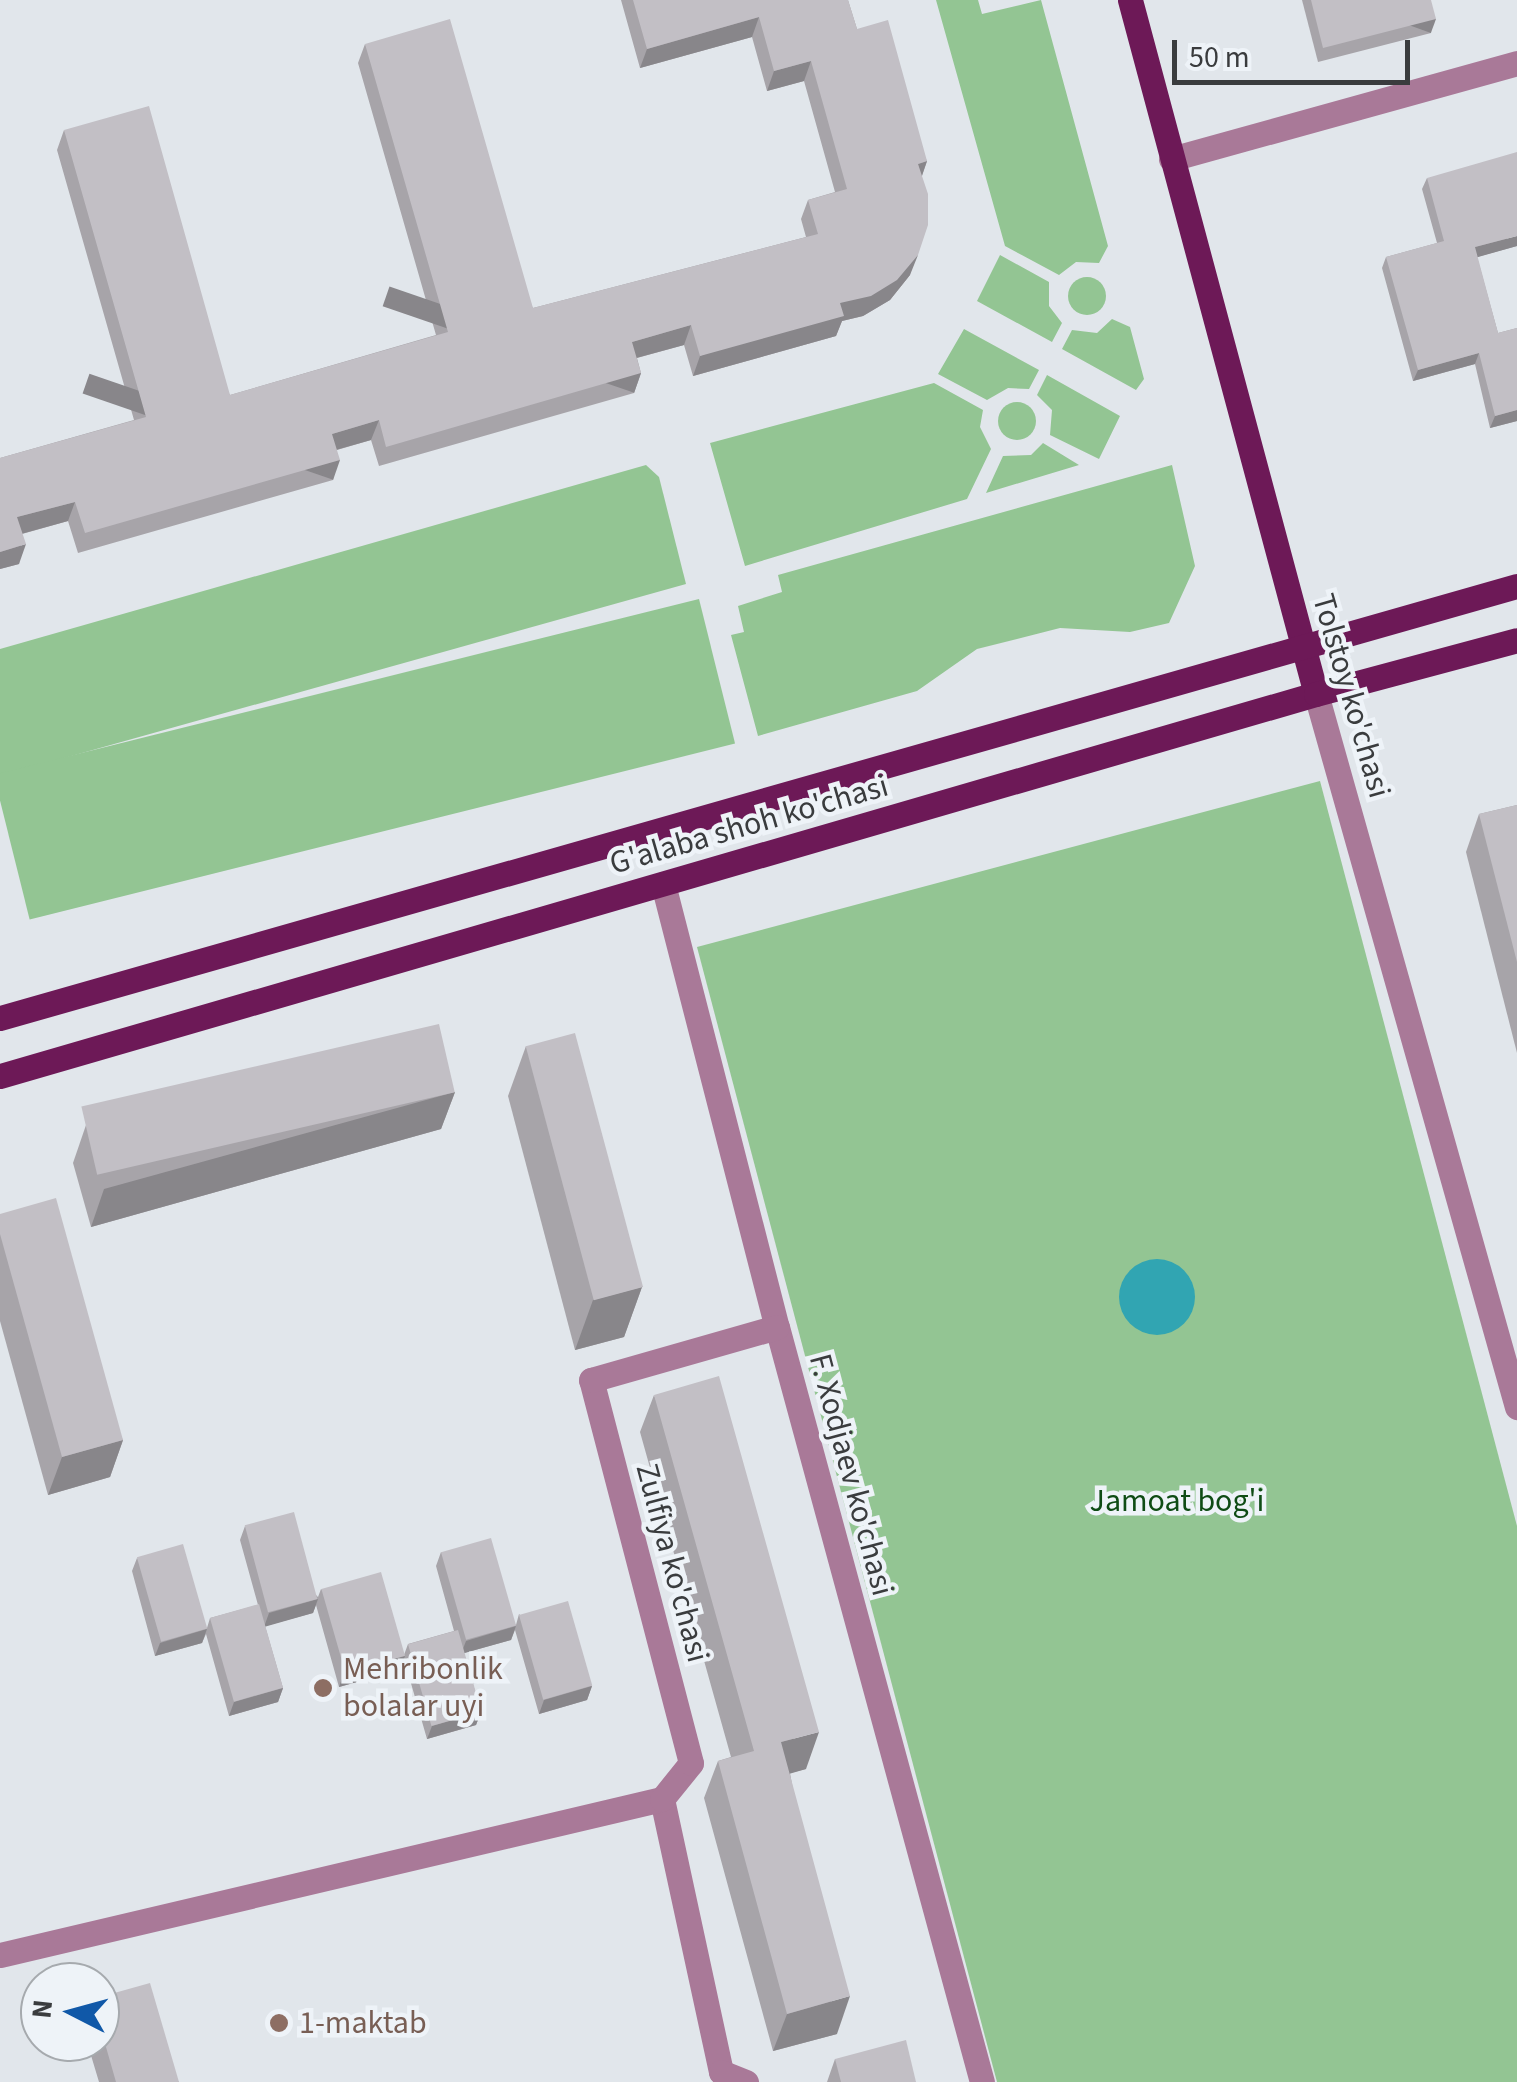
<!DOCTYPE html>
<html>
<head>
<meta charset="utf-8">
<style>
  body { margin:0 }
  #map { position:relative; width:1517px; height:2082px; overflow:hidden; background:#e1e6eb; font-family:"Source Sans 3",sans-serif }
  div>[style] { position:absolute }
  .green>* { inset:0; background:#93c593; transform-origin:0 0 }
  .round { border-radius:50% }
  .water>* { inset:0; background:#31a5b2 }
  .minor>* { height:25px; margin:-12.5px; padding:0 12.5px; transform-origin:12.5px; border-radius:12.5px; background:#a97998 }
  .major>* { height:25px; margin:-12.5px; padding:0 12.5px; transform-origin:12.5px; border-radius:12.5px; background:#6d1957 }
  .wall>* { inset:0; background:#a7a4a9 }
  .shaded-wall>* { inset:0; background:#88868a; transform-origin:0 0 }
  .building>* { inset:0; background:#c2bfc5; transform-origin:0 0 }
  .dots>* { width:28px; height:28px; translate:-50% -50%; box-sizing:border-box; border:5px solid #eef3f8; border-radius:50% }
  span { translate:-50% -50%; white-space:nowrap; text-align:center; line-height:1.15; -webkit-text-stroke:9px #eef3f8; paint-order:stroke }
  .street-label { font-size:32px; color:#3a3c3e }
  .park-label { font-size:32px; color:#0f4c15 }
  .education-label { font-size:32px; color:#785e54 }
  .left { translate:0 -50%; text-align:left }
  .north { position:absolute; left:20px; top:1962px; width:100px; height:100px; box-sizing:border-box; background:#eef3f8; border:2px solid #a6aaae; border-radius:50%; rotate:276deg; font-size:28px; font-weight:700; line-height:40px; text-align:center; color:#3a3c3e }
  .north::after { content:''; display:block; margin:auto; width:35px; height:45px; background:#1058a8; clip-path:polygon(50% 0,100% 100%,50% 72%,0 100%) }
  .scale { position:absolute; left:1172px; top:40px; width:238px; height:45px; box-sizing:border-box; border:5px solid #3a3c3e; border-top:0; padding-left:12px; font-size:30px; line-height:35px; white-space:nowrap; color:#3a3c3e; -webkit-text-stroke:8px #eef3f8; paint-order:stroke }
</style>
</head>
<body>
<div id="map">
  <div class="green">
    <i style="clip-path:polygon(936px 0,978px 0,982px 14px,1041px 0,1108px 246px,1099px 263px,1076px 262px,1059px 275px,1005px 246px)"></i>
    <i style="clip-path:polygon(1000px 255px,1049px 282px,1049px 306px,1062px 323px,1052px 342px,977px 301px)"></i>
    <i class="round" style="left:1068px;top:277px;width:38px;height:38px"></i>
    <i style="clip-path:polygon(1112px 319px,1130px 327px,1144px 379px,1136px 390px,1062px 349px,1072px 330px,1097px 333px)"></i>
    <i style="clip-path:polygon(964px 329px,1039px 370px,1029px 389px,1008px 388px,987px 400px,938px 374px)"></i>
    <i style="clip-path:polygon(1047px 375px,1120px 416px,1099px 459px,1050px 435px,1052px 410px,1037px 395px)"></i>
    <i style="clip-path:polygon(934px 383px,983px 410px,980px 427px,991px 449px,967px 499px,745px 566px,710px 443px)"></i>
    <i class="round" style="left:998px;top:402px;width:38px;height:38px"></i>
    <i style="clip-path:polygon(1043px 443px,1079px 465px,986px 493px,1003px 456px,1031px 455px)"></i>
    <i style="clip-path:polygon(646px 465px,659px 477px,686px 584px,0 776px,0 649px)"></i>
    <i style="clip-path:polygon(1172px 465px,1195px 566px,1169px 623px,1130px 632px,1060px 628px,977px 649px,917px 691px,758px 736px,731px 635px,744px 632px,738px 606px,782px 592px,778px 575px)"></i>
    <i style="left:699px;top:599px;width:149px;height:727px;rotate:76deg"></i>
    <i style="clip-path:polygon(1320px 781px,1517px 1526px,1517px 2082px,997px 2082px,697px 947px)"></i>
  </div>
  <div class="water">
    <i class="round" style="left:1119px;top:1259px;width:76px;height:76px"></i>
  </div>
  <div class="minor">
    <i style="left:1171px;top:159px;width:359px;rotate:-15.5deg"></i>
    <i style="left:1316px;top:694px;width:741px;rotate:74.26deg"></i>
    <i style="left:663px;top:884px;width:457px;rotate:75.6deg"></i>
    <i style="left:777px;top:1327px;width:782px;rotate:74.81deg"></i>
    <i style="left:662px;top:1799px;width:279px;rotate:77.8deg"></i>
    <i style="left:721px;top:2072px;width:27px;rotate:22deg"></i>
    <i style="left:0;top:1955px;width:680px;rotate:-13.26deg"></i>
    <i style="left:662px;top:1799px;width:46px;rotate:-51.1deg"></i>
    <i style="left:691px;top:1763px;width:396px;rotate:-104.6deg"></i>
    <i style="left:591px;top:1380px;width:193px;rotate:-15.9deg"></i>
  </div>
  <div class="major">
    <i style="left:1130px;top:0;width:718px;rotate:75deg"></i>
    <i style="left:0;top:1018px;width:1577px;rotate:-15.9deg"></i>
    <i style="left:0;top:1076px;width:1370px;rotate:-16.19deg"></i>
    <i style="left:1316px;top:694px;width:208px;rotate:-15deg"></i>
  </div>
  <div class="wall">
    <i style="clip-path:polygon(621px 0,848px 0,857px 29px,927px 161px,922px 176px,910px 275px,890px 300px,863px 316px,842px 321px,836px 336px,693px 376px,684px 345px,637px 358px,641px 373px,634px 393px,379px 466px,371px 440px,337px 450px,333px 480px,78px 553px,68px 521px,22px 534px,19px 564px,0 569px,0 458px,134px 420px,57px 150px,64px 130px,230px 395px,436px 335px,358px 63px,365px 44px,533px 308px,806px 237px,801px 219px,808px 200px,835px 192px,804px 81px,767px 91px,752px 37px,640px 68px)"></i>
    <i style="clip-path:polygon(1302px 0,1431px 0,1431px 33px,1318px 62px)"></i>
    <i style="clip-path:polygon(1427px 178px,1517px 246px,1477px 257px,1498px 333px,1517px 328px,1517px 421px,1490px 428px,1475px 364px,1413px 381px,1382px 268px,1386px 257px,1437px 243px,1422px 189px)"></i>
    <i style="clip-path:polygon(1517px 805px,1517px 1053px,1466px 852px,1479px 814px)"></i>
    <i style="clip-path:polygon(526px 1046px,642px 1287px,624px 1337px,575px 1350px,508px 1096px)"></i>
    <i style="clip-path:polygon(455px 1092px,441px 1129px,91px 1227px,73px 1163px,86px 1125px)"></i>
    <i style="clip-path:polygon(0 1214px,123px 1440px,110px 1477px,48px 1495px,0 1321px)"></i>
    <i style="clip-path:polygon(654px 1395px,806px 1769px,790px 1773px,837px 2034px,773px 2051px,704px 1798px,718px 1761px,731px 1757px,640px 1432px)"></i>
    <i style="clip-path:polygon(245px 1526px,318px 1597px,321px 1589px,404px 1655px,408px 1644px,454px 1631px,436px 1566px,441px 1552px,516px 1625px,519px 1614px,592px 1686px,587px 1700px,539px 1714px,515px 1630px,511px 1640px,464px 1653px,481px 1712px,476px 1725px,427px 1739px,404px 1659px,400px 1670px,339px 1687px,316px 1605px,313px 1613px,265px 1626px,283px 1688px,278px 1702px,229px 1716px,206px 1634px,202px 1643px,155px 1656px,132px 1571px,137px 1558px,207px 1628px,210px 1618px,258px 1605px,240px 1540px)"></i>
    <i style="clip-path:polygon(100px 1997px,179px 2082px,99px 2082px,87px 2042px,100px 2042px)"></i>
    <i style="clip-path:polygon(835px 2059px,916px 2082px,827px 2082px)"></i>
  </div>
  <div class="shaded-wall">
    <i style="clip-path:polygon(759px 17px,752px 37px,640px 68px,647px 49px)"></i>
    <i style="left:1436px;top:19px;width:15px;height:117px;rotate:110deg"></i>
    <i style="clip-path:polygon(811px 61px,804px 81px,767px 91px,774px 71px)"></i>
    <i style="clip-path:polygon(927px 161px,920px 181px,918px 164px)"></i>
    <i style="clip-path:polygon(1517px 236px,1517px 246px,1471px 259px,1475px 247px)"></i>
    <i style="clip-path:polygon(918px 255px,910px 275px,890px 300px,863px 316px,842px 321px,836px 336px,693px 376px,700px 356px,840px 303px)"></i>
    <i style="clip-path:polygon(691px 325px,684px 345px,625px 361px,632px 342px)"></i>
    <i style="clip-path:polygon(1479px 353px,1475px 364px,1413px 381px,1418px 370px)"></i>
    <i style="left:641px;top:373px;width:21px;height:266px;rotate:109deg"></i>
    <i style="clip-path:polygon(1517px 410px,1517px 421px,1490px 428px,1495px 416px)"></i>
    <i style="clip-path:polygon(379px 420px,371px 440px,325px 453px,332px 434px)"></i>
    <i style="left:340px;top:460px;width:21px;height:265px;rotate:109deg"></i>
    <i style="clip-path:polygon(75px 502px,68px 521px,10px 537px,17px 517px)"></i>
    <i style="clip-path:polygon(26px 544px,19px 564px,0 569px,0 552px)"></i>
    <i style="clip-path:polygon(455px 1092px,441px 1129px,91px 1227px,104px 1189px)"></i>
    <i style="clip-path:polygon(642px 1287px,624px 1337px,575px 1350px,593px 1300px)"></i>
    <i style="clip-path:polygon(123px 1440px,110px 1477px,48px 1495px,62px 1457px)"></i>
    <i style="clip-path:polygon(318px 1599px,313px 1613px,264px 1627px,269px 1613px)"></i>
    <i style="clip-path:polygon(516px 1626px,511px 1640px,461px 1654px,466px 1641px)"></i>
    <i style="clip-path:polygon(207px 1629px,202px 1643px,155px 1656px,160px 1643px)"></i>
    <i style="clip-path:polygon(405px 1656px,400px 1670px,339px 1687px,344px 1673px)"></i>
    <i style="clip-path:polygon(592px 1686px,587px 1700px,539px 1714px,544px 1700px)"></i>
    <i style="clip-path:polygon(283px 1688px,278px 1702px,229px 1716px,234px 1702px)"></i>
    <i style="clip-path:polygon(481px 1712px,476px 1725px,427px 1739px,432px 1726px)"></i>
    <i style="clip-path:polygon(819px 1732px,806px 1769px,768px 1780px,781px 1742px)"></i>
    <i style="clip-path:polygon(850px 1996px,837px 2034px,773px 2051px,787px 2014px)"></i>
  </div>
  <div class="building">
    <i style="clip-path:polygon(633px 0,848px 0,857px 29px,888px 20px,927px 161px,918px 164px,928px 194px,928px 225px,918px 255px,897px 280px,871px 296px,840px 303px,844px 316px,700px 356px,691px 325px,632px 342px,641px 373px,386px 447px,379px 420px,332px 434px,340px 460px,85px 533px,75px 502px,17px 517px,26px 544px,0 552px,0 458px,146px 417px,64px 130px,149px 106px,230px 395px,448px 332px,365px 44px,450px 19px,533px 308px,818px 234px,808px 200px,847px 189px,811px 61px,774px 71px,759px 17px,647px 49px)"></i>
    <i style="clip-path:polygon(1311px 0,1431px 0,1436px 19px,1323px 48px)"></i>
    <i style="clip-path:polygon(1517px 152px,1517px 236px,1475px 247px,1498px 333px,1517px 328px,1517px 410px,1495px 416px,1479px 353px,1418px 370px,1386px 257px,1444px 241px,1427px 178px)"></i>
    <i style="clip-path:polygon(1517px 805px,1517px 962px,1479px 814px)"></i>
    <i style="left:439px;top:1024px;width:70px;height:367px;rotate:77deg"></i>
    <i style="left:575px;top:1033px;width:263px;height:51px;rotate:75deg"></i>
    <i style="clip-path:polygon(56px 1198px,123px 1440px,62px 1457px,0 1234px,0 1214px)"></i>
    <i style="clip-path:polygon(719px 1376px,819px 1732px,781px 1742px,850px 1996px,787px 2014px,718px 1761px,754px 1751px,654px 1395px)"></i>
    <i style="left:294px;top:1512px;width:90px;height:51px;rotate:75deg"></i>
    <i style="left:491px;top:1538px;width:91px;height:52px;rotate:74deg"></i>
    <i style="left:183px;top:1544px;width:88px;height:48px;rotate:74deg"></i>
    <i style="left:381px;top:1572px;width:87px;height:62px;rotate:74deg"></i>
    <i style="left:568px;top:1601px;width:88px;height:51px;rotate:74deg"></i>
    <i style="left:259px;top:1604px;width:87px;height:51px;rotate:74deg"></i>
    <i style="left:458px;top:1630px;width:85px;height:52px;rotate:74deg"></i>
    <i style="clip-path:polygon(150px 1983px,179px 2082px,116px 2082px,100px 2026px,100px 1997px)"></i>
    <i style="clip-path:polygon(906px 2040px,916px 2082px,841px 2082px,835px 2059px)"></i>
  </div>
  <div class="dots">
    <i style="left:323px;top:1688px;background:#8d6e63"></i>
    <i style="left:279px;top:2023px;background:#8d6e63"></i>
  </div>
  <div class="street-label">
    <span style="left:1351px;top:696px;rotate:74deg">Tolstoy ko'chasi</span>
    <span style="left:749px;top:825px;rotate:-16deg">G'alaba shoh ko'chasi</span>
    <span style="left:851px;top:1475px;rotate:75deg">F. Xodjaev ko'chasi</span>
    <span style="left:672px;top:1563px;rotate:75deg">Zulfiya ko'chasi</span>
  </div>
  <div class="park-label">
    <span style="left:1177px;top:1501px">Jamoat bog'i</span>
  </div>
  <div class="education-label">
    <span class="left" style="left:343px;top:1688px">Mehribonlik<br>bolalar uyi</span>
    <span class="left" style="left:299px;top:2023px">1-maktab</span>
  </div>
  <div class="north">N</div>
  <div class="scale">50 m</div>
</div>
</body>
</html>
